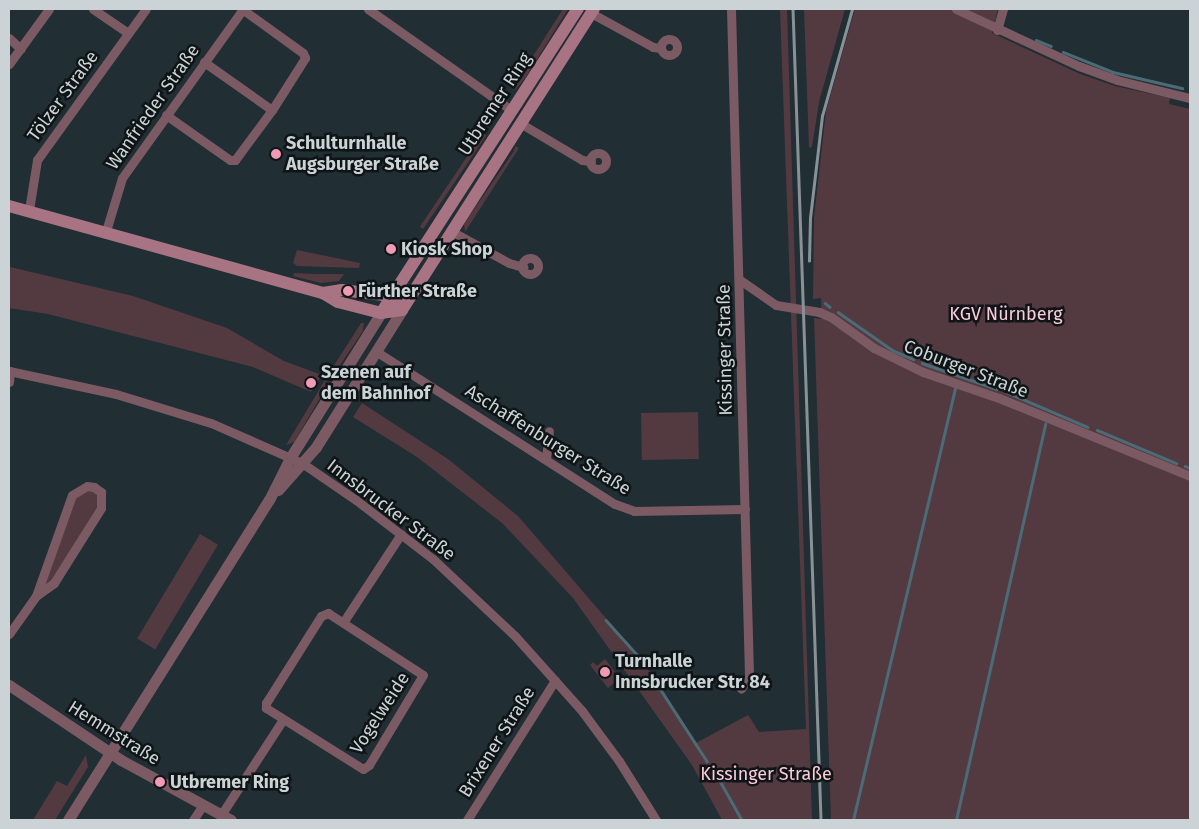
<!DOCTYPE html>
<html>
<head>
<meta charset="utf-8">
<style>
  body { margin:0 }
  #map { position:relative; width:1199px; height:829px; overflow:hidden; background:#212e33; font-family:"Fira Sans",sans-serif }
  div>[style] { position:absolute }
  .green>* { inset:0; background:#533a41; transform-origin:0 0 }
  .stream>* { height:2.5px; margin:-1.25px; padding:0 1.25px; transform-origin:1.25px; border-radius:1.25px; background:#4b6c77 }
  .minor>* { height:9px; margin:-4.5px; padding:0 4.5px; transform-origin:4.5px; border-radius:4.5px; background:#7c5a64 }
  .minor>.ring { margin:-4.5px; padding:0; box-sizing:content-box; background:none; border:9px solid #7c5a64; border-radius:50% }
  .tertiary>* { height:11px; margin:-5.5px; padding:0 5.5px; transform-origin:5.5px; border-radius:5.5px; background:#7c5a64 }
  .secondary>* { height:12px; margin:-6px; padding:0 6px; transform-origin:6px; border-radius:6px; background:#a87484 }
  .rail>* { height:2.5px; margin:-1.25px; padding:0 1.25px; transform-origin:1.25px; border-radius:1.25px; background:#889296 }
  .dots>* { width:14px; height:14px; translate:-50% -50%; box-sizing:border-box; border:2px solid #0f1517; border-radius:50% }
  span { translate:-50% -50%; white-space:nowrap; text-align:center; line-height:1.15; -webkit-text-stroke:5px #0f1517; paint-order:stroke }
  .street-label { font-size:18px; color:#cbd3d6 }
  .poi-label { font-size:18px; color:#cbd3d6; font-weight:700 }
  .left { translate:0 -50%; text-align:left }
  .park-label { font-size:18px; color:#fbcad8 }
  .frame { position:absolute; inset:0; border:10px solid #cbd3d6; pointer-events:none }
</style>
</head>
<body>
<div id="map">
  <div class="green">
    <i style="clip-path:polygon(563px 9px,568px 9px,526px 77px,515px 90px,512px 89px)"></i>
    <i style="clip-path:polygon(780px 9px,787px 9px,812px 820px,722px 820px,692px 765px,573px 598px,502px 523px,417px 457px,353px 417px,362px 403px,448px 459px,518px 516px,641px 659px,696px 743px,748px 715px,759px 732px,806px 729px)"></i>
    <i style="clip-path:polygon(804px 9px,845px 9px,819px 102px,812px 147px,809px 148px)"></i>
    <i style="clip-path:polygon(855px 9px,998px 9px,992px 33px,1080px 74px,1115px 86px,1170px 98px,1169px 104px,1190px 109px,1190px 820px,831px 820px,814px 318px,822px 319px,821px 298px,813px 299px,814px 218px,826px 111px)"></i>
    <i style="left:483px;top:133px;width:4px;height:113px;rotate:34deg"></i>
    <i style="clip-path:polygon(515px 146px,519px 148px,465px 232px,464px 224px,514px 151px)"></i>
    <i style="clip-path:polygon(297px 250px,360px 263px,359px 268px,297px 266px,293px 263px)"></i>
    <i style="clip-path:polygon(9px 263px,10px 267px,133px 296px,227px 328px,284px 361px,322px 375px,311px 392px,253px 367px,48px 314px,9px 308px)"></i>
    <i style="clip-path:polygon(294px 273px,314px 274px,344px 274px,339px 281px,321px 283px,293px 276px)"></i>
    <i style="clip-path:polygon(361px 323px,364px 323px,363px 331px,332px 377px,328px 375px)"></i>
    <i style="clip-path:polygon(325px 380px,329px 383px,326px 388px,294px 442px,286px 445px)"></i>
    <i style="left:698px;top:412px;width:47px;height:57px;rotate:89deg"></i>
    <i style="clip-path:polygon(91px 489px,97px 493px,98px 505px,52px 580px,43px 589px,76px 494px)"></i>
    <i style="left:200px;top:534px;width:21px;height:122px;rotate:31deg"></i>
    <i style="clip-path:polygon(605px 659px,620px 678px,608px 688px,590px 665px,593px 662px,597px 666px)"></i>
    <i style="clip-path:polygon(86px 755px,88px 767px,55px 820px,33px 820px,57px 781px,67px 786px)"></i>
  </div>
  <div class="stream">
    <i style="left:1036px;top:40px;width:16px;rotate:22deg"></i>
    <i style="left:1063px;top:52px;width:54px;rotate:21.8deg"></i>
    <i style="left:1113px;top:72px;width:71px;rotate:13.1deg"></i>
    <i style="left:825px;top:303px;width:6px;rotate:39deg"></i>
    <i style="left:838px;top:312px;width:68px;rotate:34.9deg"></i>
    <i style="left:894px;top:351px;width:21px;rotate:23deg"></i>
    <i style="left:922px;top:363px;width:79px;rotate:19.1deg"></i>
    <i style="left:1004px;top:391px;width:91px;rotate:23.2deg"></i>
    <i style="left:1097px;top:430px;width:86px;rotate:22.7deg"></i>
    <i style="left:1185px;top:466px;width:5px;rotate:22deg"></i>
    <i style="left:606px;top:620px;width:52px;rotate:48.1deg"></i>
    <i style="left:650px;top:673px;width:105px;rotate:57.1deg"></i>
    <i style="left:711px;top:765px;width:63px;rotate:60.6deg"></i>
    <i style="left:853px;top:820px;width:443px;rotate:-76.7deg"></i>
    <i style="left:956px;top:820px;width:406px;rotate:-77.3deg"></i>
  </div>
  <div class="minor">
    <i style="left:93px;top:9px;width:42px;rotate:34.4deg"></i>
    <i style="left:368px;top:9px;width:175px;rotate:35.2deg"></i>
    <i style="left:731px;top:9px;width:667px;rotate:88.45deg"></i>
    <i style="left:749px;top:676px;width:15px;rotate:122deg"></i>
    <i style="left:956px;top:9px;width:136px;rotate:24.9deg"></i>
    <i style="left:1079px;top:66px;width:40px;rotate:20.2deg"></i>
    <i style="left:1117px;top:80px;width:75px;rotate:13.9deg"></i>
    <i style="left:591px;top:13px;width:71px;rotate:28.7deg"></i>
    <i style="left:653px;top:47px;width:8px;rotate:7deg"></i>
    <i style="left:997px;top:30px;width:22px;rotate:-74deg"></i>
    <i style="left:9px;top:38px;width:16px;rotate:43deg"></i>
    <i class="ring" style="left:661px;top:39px;width:7px;height:7px"></i>
    <i style="left:204px;top:62px;width:83px;rotate:35.2deg"></i>
    <i style="left:9px;top:64px;width:68px;rotate:-54deg"></i>
    <i style="left:166px;top:115px;width:78px;rotate:35.1deg"></i>
    <i style="left:230px;top:160px;width:5px"></i>
    <i style="left:235px;top:160px;width:62px;rotate:-53.5deg"></i>
    <i style="left:272px;top:110px;width:62px;rotate:-57.6deg"></i>
    <i style="left:305px;top:58px;width:5px;rotate:-112deg"></i>
    <i style="left:303px;top:53px;width:75px;rotate:-144.2deg"></i>
    <i style="left:520px;top:123px;width:72px;rotate:30.8deg"></i>
    <i style="left:582px;top:160px;width:9px;rotate:6deg"></i>
    <i class="ring" style="left:590px;top:153px;width:7px;height:7px"></i>
    <i style="left:29px;top:210px;width:51px;rotate:-80.9deg"></i>
    <i style="left:37px;top:160px;width:186px;rotate:-54.2deg"></i>
    <i style="left:106px;top:231px;width:55px;rotate:-73.2deg"></i>
    <i style="left:122px;top:178px;width:208px;rotate:-54.4deg"></i>
    <i style="left:451px;top:231px;width:66px;rotate:28.9deg"></i>
    <i style="left:509px;top:263px;width:15px;rotate:16deg"></i>
    <i class="ring" style="left:522px;top:258px;width:7px;height:7px"></i>
    <i style="left:740px;top:280px;width:44px;rotate:34.8deg"></i>
    <i style="left:776px;top:305px;width:44px;rotate:9.2deg"></i>
    <i style="left:819px;top:312px;width:13px;rotate:23deg"></i>
    <i style="left:831px;top:317px;width:53px;rotate:35.8deg"></i>
    <i style="left:874px;top:348px;width:55px;rotate:26.1deg"></i>
    <i style="left:923px;top:372px;width:80px;rotate:18.9deg"></i>
    <i style="left:999px;top:398px;width:206px;rotate:22.2deg"></i>
    <i style="left:377px;top:352px;width:282px;rotate:32.6deg"></i>
    <i style="left:615px;top:504px;width:20px;rotate:20deg"></i>
    <i style="left:634px;top:511px;width:111px;rotate:-1deg"></i>
    <i style="left:9px;top:371px;width:109px;rotate:12.1deg"></i>
    <i style="left:116px;top:394px;width:99px;rotate:17deg"></i>
    <i style="left:211px;top:423px;width:99px;rotate:23.7deg"></i>
    <i style="left:302px;top:463px;width:65px;rotate:34.4deg"></i>
    <i style="left:356px;top:500px;width:97px;rotate:37.5deg"></i>
    <i style="left:433px;top:559px;width:112px;rotate:43.2deg"></i>
    <i style="left:515px;top:636px;width:101px;rotate:48.2deg"></i>
    <i style="left:582px;top:711px;width:62px;rotate:53.5deg"></i>
    <i style="left:619px;top:761px;width:70px;rotate:57.9deg"></i>
    <i style="left:9px;top:382px;width:11px;rotate:-85deg"></i>
    <i style="left:546px;top:459px;width:28px;rotate:-84deg"></i>
    <i style="left:328px;top:613px;width:113px;rotate:33.1deg"></i>
    <i style="left:423px;top:675px;width:105px;rotate:121deg"></i>
    <i style="left:369px;top:765px;width:7px;rotate:146deg"></i>
    <i style="left:363px;top:769px;width:115px;rotate:-147.8deg"></i>
    <i style="left:266px;top:708px;width:5px;rotate:-90deg"></i>
    <i style="left:266px;top:703px;width:103px;rotate:-57.7deg"></i>
    <i style="left:321px;top:616px;width:8px;rotate:-23deg"></i>
    <i style="left:344px;top:621px;width:104px;rotate:-56.8deg"></i>
    <i style="left:9px;top:634px;width:47px;rotate:-54.6deg"></i>
    <i style="left:36px;top:596px;width:107px;rotate:-70.4deg"></i>
    <i style="left:72px;top:495px;width:17px;rotate:-31deg"></i>
    <i style="left:87px;top:486px;width:7px;rotate:8deg"></i>
    <i style="left:94px;top:487px;width:9px;rotate:36deg"></i>
    <i style="left:101px;top:492px;width:16px;rotate:90deg"></i>
    <i style="left:101px;top:508px;width:89px;rotate:122.1deg"></i>
    <i style="left:54px;top:583px;width:22px;rotate:144deg"></i>
    <i style="left:221px;top:815px;width:112px;rotate:-57deg"></i>
    <i style="left:193px;top:820px;width:18px;rotate:-56deg"></i>
    <i style="left:467px;top:820px;width:165px;rotate:-57.8deg"></i>
  </div>
  <div class="tertiary">
    <i style="left:278px;top:490px;width:57px;rotate:-48.5deg"></i>
    <i style="left:316px;top:447px;width:162px;rotate:-57.9deg"></i>
    <i style="left:9px;top:685px;width:135px;rotate:33.8deg"></i>
    <i style="left:121px;top:760px;width:125px;rotate:28.6deg"></i>
    <i style="left:68px;top:820px;width:378px;rotate:-57.9deg"></i>
    <i style="left:269px;top:500px;width:47px;rotate:-63.4deg"></i>
    <i style="left:290px;top:458px;width:171px;rotate:-57.9deg"></i>
  </div>
  <div class="secondary">
    <i style="left:9px;top:206px;width:326px;rotate:15.5deg"></i>
    <i style="left:323px;top:293px;width:17px;rotate:31deg"></i>
    <i style="left:338px;top:302px;width:44px;rotate:14.3deg"></i>
    <i style="left:381px;top:313px;width:21px;rotate:-8deg"></i>
    <i style="left:323px;top:293px;width:19px;rotate:-9deg"></i>
    <i style="left:342px;top:290px;width:50px;rotate:6.8deg"></i>
    <i style="left:392px;top:296px;width:7px;rotate:56deg"></i>
    <i style="left:402px;top:310px;width:357px;rotate:-57.5deg"></i>
    <i style="left:381px;top:313px;width:362px;rotate:-57.1deg"></i>
  </div>
  <div class="rail">
    <i style="left:793px;top:9px;width:811px;rotate:88.02deg"></i>
    <i style="left:809px;top:261px;width:43px;rotate:-88.7deg"></i>
    <i style="left:810px;top:218px;width:103px;rotate:-83.3deg"></i>
    <i style="left:822px;top:116px;width:111px;rotate:-74.3deg"></i>
  </div>
  <div class="dots">
    <i style="left:276px;top:154px;background:#f09ab5"></i>
    <i style="left:391px;top:249px;background:#f09ab5"></i>
    <i style="left:348px;top:291px;background:#f09ab5"></i>
    <i style="left:311px;top:383px;background:#f09ab5"></i>
    <i style="left:605px;top:672px;background:#f09ab5"></i>
    <i style="left:160px;top:782px;background:#f09ab5"></i>
  </div>
  <div class="street-label">
    <span style="left:63px;top:96px;rotate:-54deg">Tölzer Straße</span>
    <span style="left:495px;top:104px;rotate:-57deg">Utbremer Ring</span>
    <span style="left:153px;top:107px;rotate:-55deg">Wanfrieder Straße</span>
    <span style="left:725px;top:350px;rotate:-91deg">Kissinger Straße</span>
    <span style="left:966px;top:369px;rotate:21deg">Coburger Straße</span>
    <span style="left:548px;top:440px;rotate:32deg">Aschaffenburger Straße</span>
    <span style="left:391px;top:510px;rotate:37deg">Innsbrucker Straße</span>
    <span style="left:380px;top:713px;rotate:-57deg">Vogelweide</span>
    <span style="left:114px;top:733px;rotate:32deg">Hemmstraße</span>
    <span style="left:497px;top:742px;rotate:-58deg">Brixener Straße</span>
  </div>
  <div class="poi-label">
    <span class="left" style="left:286px;top:154px">Schulturnhalle<br>Augsburger Straße</span>
    <span class="left" style="left:401px;top:249px">Kiosk Shop</span>
    <span class="left" style="left:358px;top:291px">Fürther Straße</span>
    <span class="left" style="left:321px;top:383px">Szenen auf<br>dem Bahnhof</span>
    <span class="left" style="left:615px;top:672px">Turnhalle<br>Innsbrucker Str. 84</span>
    <span class="left" style="left:170px;top:782px">Utbremer Ring</span>
  </div>
  <div class="park-label">
    <span style="left:1006px;top:314px">KGV Nürnberg</span>
    <span style="left:766px;top:774px">Kissinger Straße</span>
  </div>
  <div class="frame"></div>
</div>
</body>
</html>
